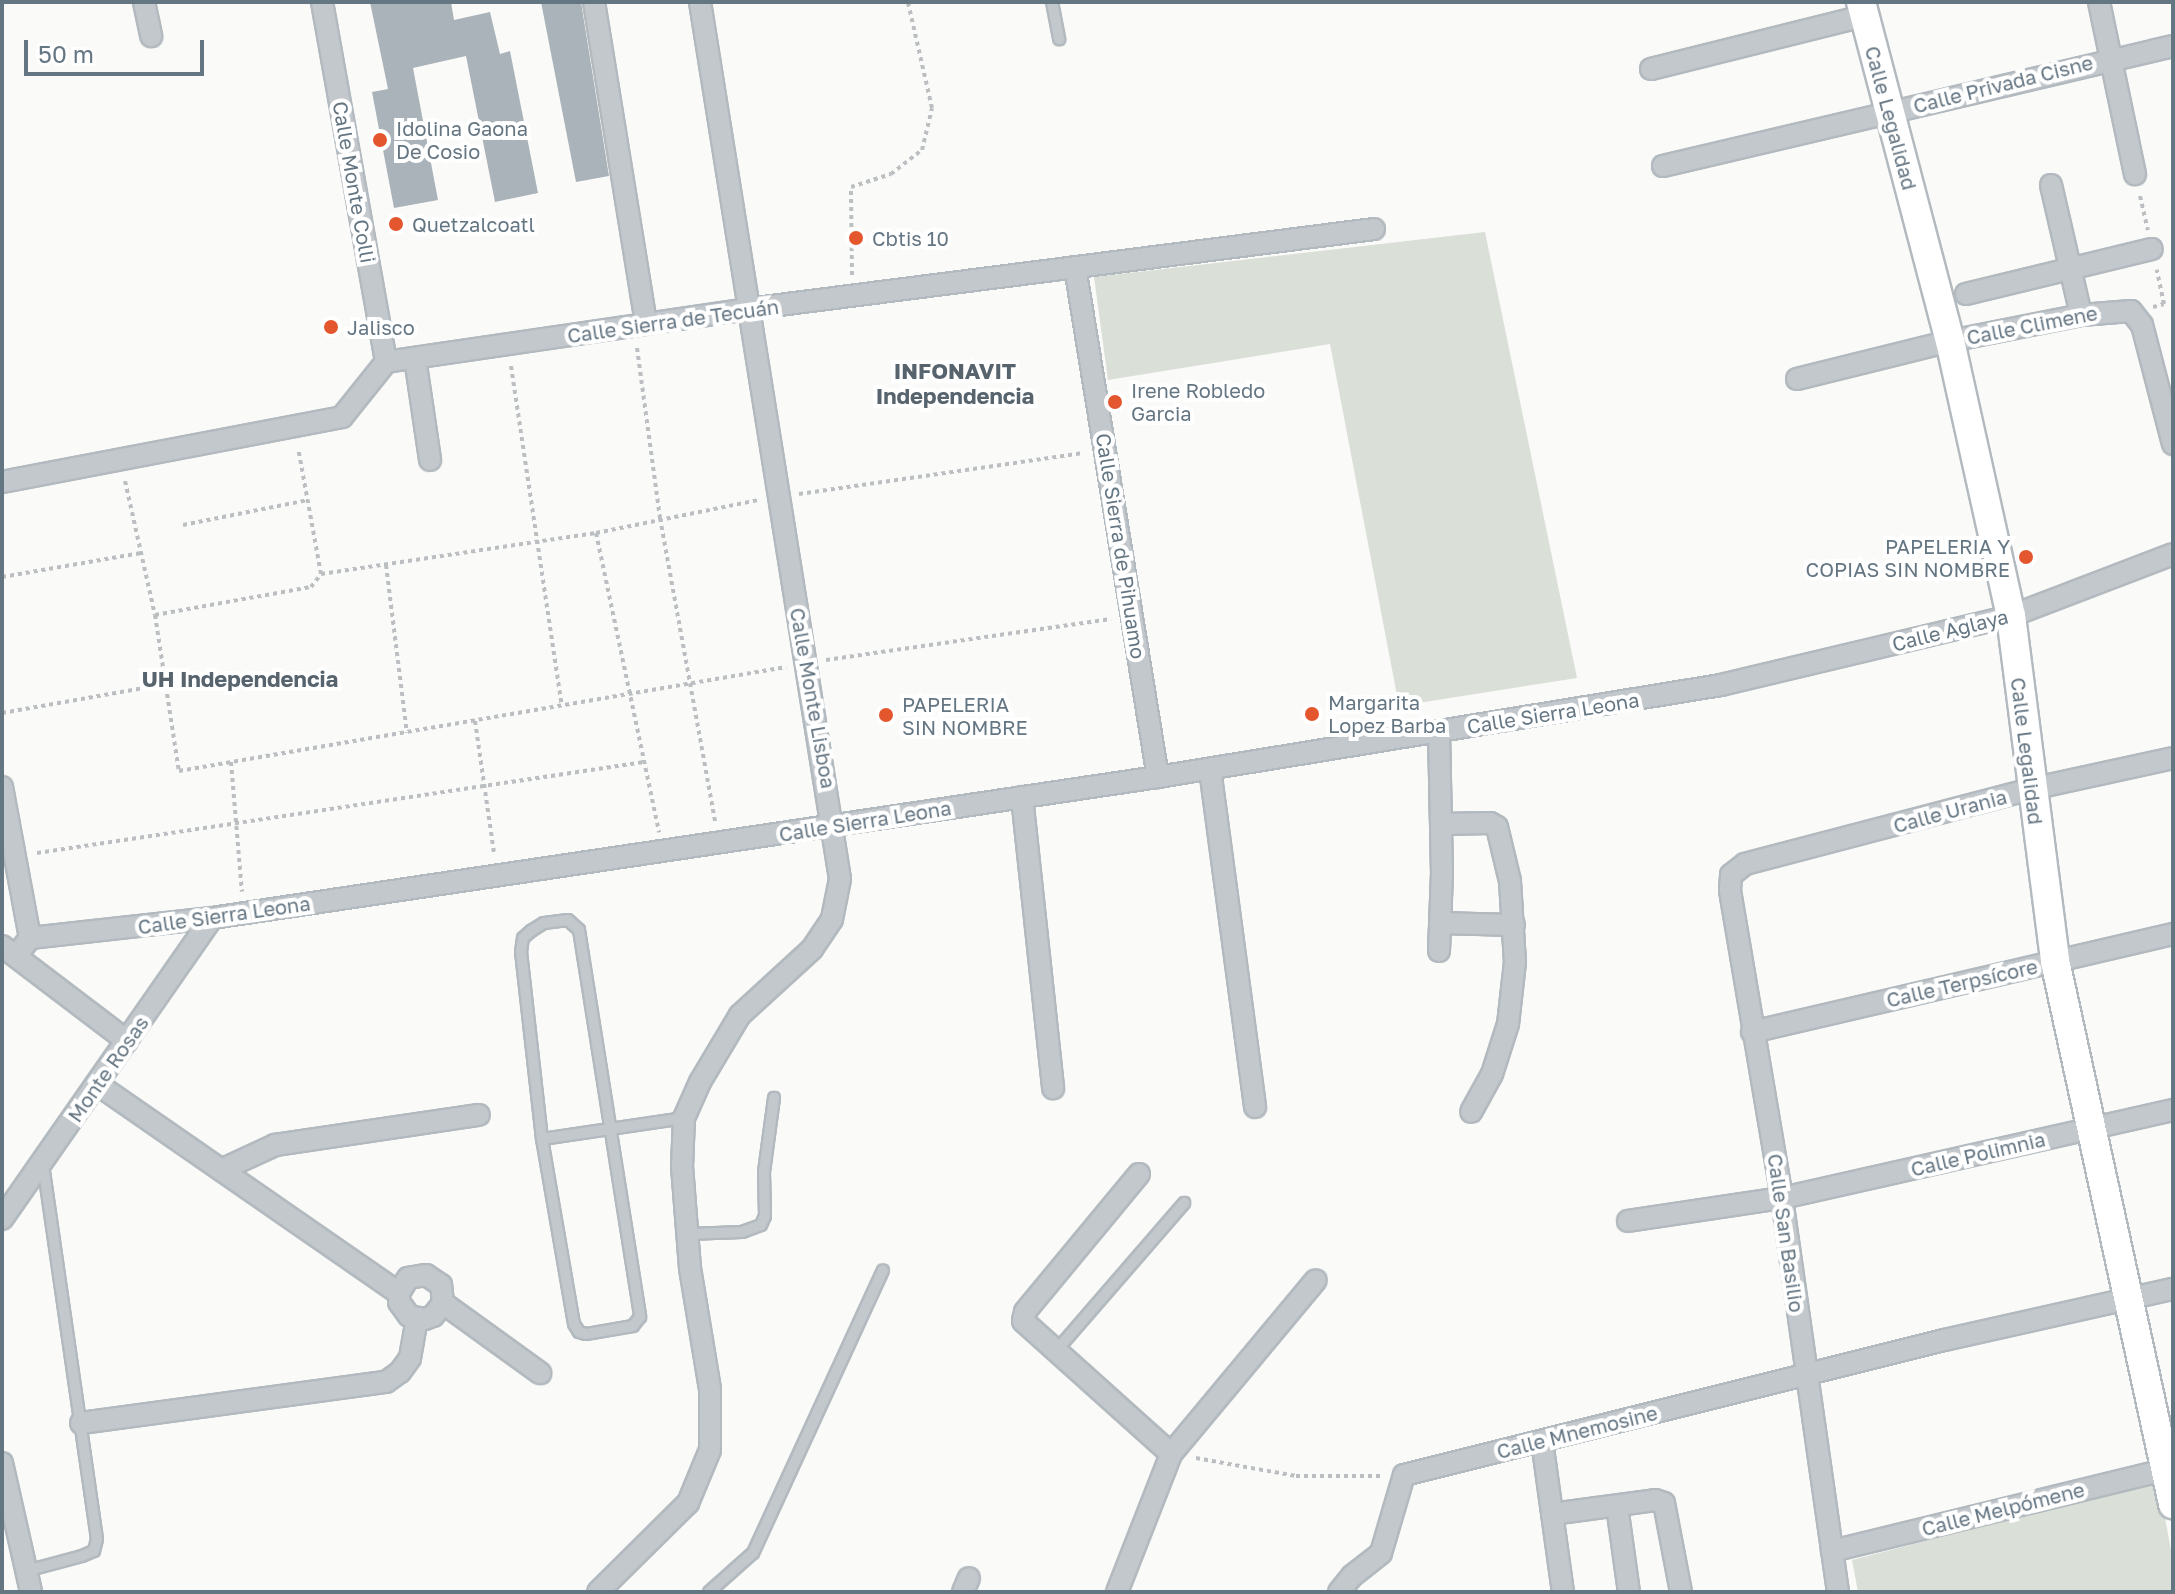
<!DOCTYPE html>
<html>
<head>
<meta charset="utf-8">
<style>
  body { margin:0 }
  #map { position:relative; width:2175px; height:1594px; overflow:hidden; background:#fafaf8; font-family:"Golos Text",sans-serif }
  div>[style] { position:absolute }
  .green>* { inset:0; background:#dadfd7 }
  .building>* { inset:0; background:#aab3b9 }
  .path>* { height:4px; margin-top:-2px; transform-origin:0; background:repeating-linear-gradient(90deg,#bbbfc2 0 4px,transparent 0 8px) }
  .roads { filter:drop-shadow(2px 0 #b3babf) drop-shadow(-2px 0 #b3babf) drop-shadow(0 2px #b3babf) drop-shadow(0 -2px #b3babf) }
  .lane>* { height:10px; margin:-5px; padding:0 5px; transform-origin:5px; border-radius:5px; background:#c3c8cc }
  .street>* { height:20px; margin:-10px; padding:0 10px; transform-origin:10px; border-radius:10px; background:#c3c8cc }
  .secondary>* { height:28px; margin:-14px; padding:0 14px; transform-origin:14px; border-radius:14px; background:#fff }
  .dots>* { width:22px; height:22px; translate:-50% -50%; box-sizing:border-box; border:4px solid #fff; border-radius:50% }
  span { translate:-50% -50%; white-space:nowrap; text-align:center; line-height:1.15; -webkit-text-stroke:8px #fff; paint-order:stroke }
  .street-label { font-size:20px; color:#657683 }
  .poi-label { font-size:20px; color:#657683 }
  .left { translate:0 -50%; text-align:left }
  .right { translate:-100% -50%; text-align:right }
  .neighbourhood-label { font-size:22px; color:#57646e; font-weight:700 }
  .frame { position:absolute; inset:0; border:4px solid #657683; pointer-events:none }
  .scale { position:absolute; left:24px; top:40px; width:180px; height:36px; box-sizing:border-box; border:4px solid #657683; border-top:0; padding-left:10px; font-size:24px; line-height:28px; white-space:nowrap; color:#657683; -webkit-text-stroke:6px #fff; paint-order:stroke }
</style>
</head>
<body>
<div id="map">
  <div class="green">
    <i style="clip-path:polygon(1485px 232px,1577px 678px,1399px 706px,1330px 344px,1108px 380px,1094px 277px)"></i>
    <i style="clip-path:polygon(2158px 1481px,2173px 1560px,2173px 1592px,1858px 1592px,1852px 1560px)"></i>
  </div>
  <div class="building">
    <i style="clip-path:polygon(370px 2px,451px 2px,454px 20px,490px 12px,500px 54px,510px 51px,538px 193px,495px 202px,466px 56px,413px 68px,438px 200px,394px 208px,372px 92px,388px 89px)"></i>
    <i style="clip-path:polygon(541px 2px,581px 2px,609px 176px,576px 182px)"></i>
  </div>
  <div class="path">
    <i style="left:2140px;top:196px;width:35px;rotate:77deg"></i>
    <i style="left:852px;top:275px;width:88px;rotate:-90.7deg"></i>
    <i style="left:851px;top:187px;width:42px;rotate:-18deg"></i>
    <i style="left:891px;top:174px;width:39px;rotate:-38deg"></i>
    <i style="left:922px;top:150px;width:43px;rotate:-76.6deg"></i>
    <i style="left:932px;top:108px;width:109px;rotate:-102.8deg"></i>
    <i style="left:2153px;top:307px;width:11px;rotate:-15deg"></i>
    <i style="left:2164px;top:304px;width:35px;rotate:-102deg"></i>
    <i style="left:637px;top:348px;width:172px;rotate:82.3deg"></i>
    <i style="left:660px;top:518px;width:308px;rotate:79.7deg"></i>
    <i style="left:511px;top:366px;width:344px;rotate:81.5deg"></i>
    <i style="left:125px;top:481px;width:137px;rotate:77.4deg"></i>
    <i style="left:155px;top:615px;width:158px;rotate:81.3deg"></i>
    <i style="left:179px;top:771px;width:616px;rotate:-9.72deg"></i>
    <i style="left:799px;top:494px;width:287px;rotate:-8.2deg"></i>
    <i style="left:183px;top:525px;width:127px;rotate:-11.3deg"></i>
    <i style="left:596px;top:533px;width:306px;rotate:78.1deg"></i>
    <i style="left:386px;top:565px;width:169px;rotate:82.9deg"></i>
    <i style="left:321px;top:574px;width:278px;rotate:-8.5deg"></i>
    <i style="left:596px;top:533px;width:165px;rotate:-11.5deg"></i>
    <i style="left:2px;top:577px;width:141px;rotate:-9.8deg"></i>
    <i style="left:155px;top:615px;width:158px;rotate:-10.2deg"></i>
    <i style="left:311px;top:587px;width:16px;rotate:-52deg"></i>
    <i style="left:321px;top:574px;width:128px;rotate:-100.3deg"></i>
    <i style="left:826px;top:660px;width:288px;rotate:-8.2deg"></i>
    <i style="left:2px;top:713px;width:167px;rotate:-10deg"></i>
    <i style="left:475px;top:721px;width:133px;rotate:81.8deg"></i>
    <i style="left:231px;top:762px;width:130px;rotate:85.2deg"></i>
    <i style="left:37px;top:853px;width:614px;rotate:-8.53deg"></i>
    <i style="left:1196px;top:1458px;width:102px;rotate:10.2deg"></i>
    <i style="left:1296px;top:1476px;width:86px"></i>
  </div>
  <div class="roads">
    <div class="lane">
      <i style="left:1052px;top:2px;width:38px;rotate:79deg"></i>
      <i style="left:568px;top:920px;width:15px;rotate:42deg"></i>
      <i style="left:579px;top:930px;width:392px;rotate:81deg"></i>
      <i style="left:640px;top:1317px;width:11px;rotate:128deg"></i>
      <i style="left:633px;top:1326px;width:48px;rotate:170.3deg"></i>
      <i style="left:586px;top:1334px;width:7px;rotate:-164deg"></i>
      <i style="left:579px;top:1332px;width:9px;rotate:-122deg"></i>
      <i style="left:574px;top:1324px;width:188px;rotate:-99.8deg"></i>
      <i style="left:542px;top:1139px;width:188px;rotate:-96.4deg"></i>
      <i style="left:521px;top:952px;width:14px;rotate:-82deg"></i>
      <i style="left:523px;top:938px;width:11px;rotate:-41deg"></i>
      <i style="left:531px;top:931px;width:15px;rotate:-32deg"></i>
      <i style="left:544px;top:923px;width:24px;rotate:-7deg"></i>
      <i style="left:542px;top:1139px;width:144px;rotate:-8.4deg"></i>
      <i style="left:688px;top:1234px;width:54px;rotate:-2.1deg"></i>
      <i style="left:742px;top:1232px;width:20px;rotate:-20deg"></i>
      <i style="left:761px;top:1225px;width:10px;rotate:-66deg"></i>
      <i style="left:765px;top:1216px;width:44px;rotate:-91.3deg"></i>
      <i style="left:764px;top:1172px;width:75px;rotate:-82.3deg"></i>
      <i style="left:1056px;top:1351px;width:196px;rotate:-49.1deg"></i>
      <i style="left:26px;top:1571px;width:58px;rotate:-15deg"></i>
      <i style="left:82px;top:1556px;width:13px;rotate:-23deg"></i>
      <i style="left:94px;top:1551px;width:12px;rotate:-76deg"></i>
      <i style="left:97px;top:1539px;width:378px;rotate:-98.2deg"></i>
      <i style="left:709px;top:1592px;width:59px;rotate:-41.6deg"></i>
      <i style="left:753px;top:1553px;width:311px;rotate:-65.3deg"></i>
    </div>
    <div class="street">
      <i style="left:144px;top:2px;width:35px;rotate:78deg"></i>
      <i style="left:322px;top:2px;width:366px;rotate:79.9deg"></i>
      <i style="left:594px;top:2px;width:326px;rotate:80.8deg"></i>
      <i style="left:2099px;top:2px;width:176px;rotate:78.2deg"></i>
      <i style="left:1651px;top:69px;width:219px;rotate:-14deg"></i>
      <i style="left:1663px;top:166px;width:524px;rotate:-13.24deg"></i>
      <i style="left:2051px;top:185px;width:133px;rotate:77deg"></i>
      <i style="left:1075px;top:267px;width:517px;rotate:80.76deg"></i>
      <i style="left:1966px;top:294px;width:191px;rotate:-13.6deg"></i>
      <i style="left:415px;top:358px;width:103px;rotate:81.6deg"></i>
      <i style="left:1797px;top:379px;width:158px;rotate:-13.9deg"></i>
      <i style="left:1950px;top:341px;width:134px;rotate:-11.2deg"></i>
      <i style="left:2081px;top:315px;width:50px;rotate:-4.6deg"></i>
      <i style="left:2131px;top:311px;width:18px;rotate:52deg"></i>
      <i style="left:2142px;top:325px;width:123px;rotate:75.4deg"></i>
      <i style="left:2px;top:482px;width:346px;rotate:-10.8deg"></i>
      <i style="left:342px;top:417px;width:70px;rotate:-51.3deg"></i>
      <i style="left:386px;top:362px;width:366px;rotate:-8.3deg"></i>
      <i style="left:748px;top:309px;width:631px;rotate:-7.28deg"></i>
      <i style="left:1439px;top:731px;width:142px;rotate:88.8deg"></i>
      <i style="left:1442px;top:873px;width:78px;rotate:92.2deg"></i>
      <i style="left:1210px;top:769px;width:341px;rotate:82.4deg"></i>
      <i style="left:2px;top:787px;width:154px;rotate:79.5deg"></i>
      <i style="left:1022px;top:797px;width:293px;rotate:83.9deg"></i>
      <i style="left:1442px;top:824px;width:48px;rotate:-1.2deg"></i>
      <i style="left:1490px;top:823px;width:8px;rotate:30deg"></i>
      <i style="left:1497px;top:827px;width:56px;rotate:76.5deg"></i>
      <i style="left:1510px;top:881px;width:81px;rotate:86.5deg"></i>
      <i style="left:1515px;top:962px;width:62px;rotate:96.4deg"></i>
      <i style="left:1508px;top:1024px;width:52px;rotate:107.7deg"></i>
      <i style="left:1492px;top:1074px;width:43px;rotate:118.9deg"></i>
      <i style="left:1440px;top:923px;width:74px;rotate:1.5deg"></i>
      <i style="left:2px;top:946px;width:157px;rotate:37.2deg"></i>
      <i style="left:16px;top:956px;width:23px;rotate:-52deg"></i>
      <i style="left:30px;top:938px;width:183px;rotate:-6.3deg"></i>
      <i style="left:212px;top:918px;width:956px;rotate:-8.48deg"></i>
      <i style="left:1158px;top:777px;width:570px;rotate:-9.28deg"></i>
      <i style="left:1721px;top:685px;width:298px;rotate:-13.4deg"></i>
      <i style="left:2011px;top:616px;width:173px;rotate:-20.9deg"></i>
      <i style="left:1752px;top:1032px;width:432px;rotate:-13.1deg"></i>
      <i style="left:97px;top:1084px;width:367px;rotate:34.7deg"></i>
      <i style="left:399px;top:1293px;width:9px;rotate:90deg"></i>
      <i style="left:399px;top:1302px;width:17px;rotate:54deg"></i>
      <i style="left:409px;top:1316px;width:16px;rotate:11deg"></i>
      <i style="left:425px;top:1319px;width:9px;rotate:-21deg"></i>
      <i style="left:433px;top:1316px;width:16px;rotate:-52deg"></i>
      <i style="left:443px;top:1303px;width:18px;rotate:-96deg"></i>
      <i style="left:441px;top:1285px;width:18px;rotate:-146deg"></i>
      <i style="left:426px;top:1275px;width:18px;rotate:171deg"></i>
      <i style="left:408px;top:1278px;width:17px;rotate:121deg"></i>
      <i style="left:221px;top:1170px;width:60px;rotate:-24.8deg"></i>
      <i style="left:275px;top:1145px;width:206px;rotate:-8.4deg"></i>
      <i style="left:1139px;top:1174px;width:179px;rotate:129.6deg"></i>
      <i style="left:1025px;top:1312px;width:9px;rotate:103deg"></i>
      <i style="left:1023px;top:1321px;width:199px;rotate:41.9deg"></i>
      <i style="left:2px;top:1219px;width:367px;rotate:-55.1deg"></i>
      <i style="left:1628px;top:1221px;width:156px;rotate:-8.5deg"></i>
      <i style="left:1782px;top:1198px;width:401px;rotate:-12.7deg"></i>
      <i style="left:443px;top:1303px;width:120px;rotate:35.8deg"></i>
      <i style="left:81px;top:1423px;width:308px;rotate:-7.7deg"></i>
      <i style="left:386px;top:1382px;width:17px;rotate:-36deg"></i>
      <i style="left:400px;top:1372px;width:17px;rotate:-54deg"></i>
      <i style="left:410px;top:1358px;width:40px;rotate:-80deg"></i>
      <i style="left:1542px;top:1441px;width:152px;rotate:82.1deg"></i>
      <i style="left:2px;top:1463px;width:132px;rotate:77.3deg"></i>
      <i style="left:1617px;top:1506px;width:87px;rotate:82.1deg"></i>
      <i style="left:1552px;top:1514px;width:104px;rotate:-7.7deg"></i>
      <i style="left:1655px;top:1500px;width:9px;rotate:18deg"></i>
      <i style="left:1664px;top:1503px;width:91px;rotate:79.2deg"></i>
      <i style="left:1832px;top:1551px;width:351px;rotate:-13.7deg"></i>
      <i style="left:598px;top:1592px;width:127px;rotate:-44.7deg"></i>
      <i style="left:688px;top:1503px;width:57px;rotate:-67.5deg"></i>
      <i style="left:710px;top:1450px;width:61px;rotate:-90deg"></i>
      <i style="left:710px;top:1389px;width:123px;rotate:-99.4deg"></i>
      <i style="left:690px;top:1268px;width:101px;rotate:-94.5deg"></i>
      <i style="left:682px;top:1167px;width:49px;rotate:-87.7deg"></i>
      <i style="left:684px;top:1118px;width:39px;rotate:-66deg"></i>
      <i style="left:700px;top:1082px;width:78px;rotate:-59.2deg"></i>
      <i style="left:740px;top:1015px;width:98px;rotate:-42.5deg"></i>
      <i style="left:812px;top:949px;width:36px;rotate:-56deg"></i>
      <i style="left:832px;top:919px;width:41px;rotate:-78.7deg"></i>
      <i style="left:840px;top:879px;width:888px;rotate:-99.07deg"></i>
      <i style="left:963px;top:1592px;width:15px;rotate:-67deg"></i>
      <i style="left:1117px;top:1592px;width:148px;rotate:-68.6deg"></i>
      <i style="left:1171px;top:1454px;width:226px;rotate:-50.2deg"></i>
      <i style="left:1339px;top:1592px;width:21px;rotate:-51deg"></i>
      <i style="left:1352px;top:1576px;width:37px;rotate:-38deg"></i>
      <i style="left:1381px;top:1553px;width:81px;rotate:-73.6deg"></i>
      <i style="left:1404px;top:1475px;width:557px;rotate:-14.04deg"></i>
      <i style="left:1944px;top:1340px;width:235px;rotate:-12.6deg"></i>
      <i style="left:1838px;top:1592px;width:398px;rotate:-98.1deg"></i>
      <i style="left:1782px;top:1198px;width:312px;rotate:-99.6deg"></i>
      <i style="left:1730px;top:890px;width:15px;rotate:-86deg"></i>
      <i style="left:1731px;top:875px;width:18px;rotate:-38deg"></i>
      <i style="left:1745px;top:864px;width:296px;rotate:-14.7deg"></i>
      <i style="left:2031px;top:789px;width:145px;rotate:-12.3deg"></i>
    </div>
    <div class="secondary">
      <i style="left:1861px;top:2px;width:350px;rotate:75.3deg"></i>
      <i style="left:1950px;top:341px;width:282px;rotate:77.5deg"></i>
      <i style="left:2011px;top:616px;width:348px;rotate:82.7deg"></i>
      <i style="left:2055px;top:961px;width:556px;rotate:77.74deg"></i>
    </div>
  </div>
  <div class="dots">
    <i style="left:380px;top:140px;background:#e4572e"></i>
    <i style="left:396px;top:224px;background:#e4572e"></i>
    <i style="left:856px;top:238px;background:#e4572e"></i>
    <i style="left:331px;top:327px;background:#e4572e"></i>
    <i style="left:1115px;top:402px;background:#e4572e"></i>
    <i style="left:2026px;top:557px;background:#e4572e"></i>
    <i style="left:1312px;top:714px;background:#e4572e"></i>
    <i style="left:886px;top:715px;background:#e4572e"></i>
  </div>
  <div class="street-label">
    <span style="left:2003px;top:84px;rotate:-14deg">Calle Privada Cisne</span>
    <span style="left:1891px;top:118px;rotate:75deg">Calle Legalidad</span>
    <span style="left:354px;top:182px;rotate:80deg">Calle Monte Colli</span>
    <span style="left:673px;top:321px;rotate:-8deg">Calle Sierra de Tecuán</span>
    <span style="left:2032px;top:325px;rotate:-11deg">Calle Climene</span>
    <span style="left:1121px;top:546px;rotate:81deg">Calle Sierra de Pihuamo</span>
    <span style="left:1950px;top:630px;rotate:-14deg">Calle Aglaya</span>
    <span style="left:813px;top:698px;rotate:80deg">Calle Monte Lisboa</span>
    <span style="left:1553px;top:713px;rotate:-9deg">Calle Sierra Leona</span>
    <span style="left:2027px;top:751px;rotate:83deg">Calle Legalidad</span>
    <span style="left:1950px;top:811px;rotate:-15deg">Calle Urania</span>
    <span style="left:865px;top:821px;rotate:-9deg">Calle Sierra Leona</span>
    <span style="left:224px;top:915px;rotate:-8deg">Calle Sierra Leona</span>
    <span style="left:1962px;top:983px;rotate:-13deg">Calle Terpsícore</span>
    <span style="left:108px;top:1069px;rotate:-55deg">Monte Rosas</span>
    <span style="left:1978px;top:1154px;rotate:-13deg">Calle Polimnia</span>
    <span style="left:1786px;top:1233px;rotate:82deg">Calle San Basilio</span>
    <span style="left:1577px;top:1432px;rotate:-14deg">Calle Mnemosine</span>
    <span style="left:2003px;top:1509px;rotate:-14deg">Calle Melpómene</span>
  </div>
  <div class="poi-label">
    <span class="left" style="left:396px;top:140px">Idolina Gaona<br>De Cosio</span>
    <span class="left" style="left:412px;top:224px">Quetzalcoatl</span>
    <span class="left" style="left:872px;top:238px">Cbtis 10</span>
    <span class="left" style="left:347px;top:327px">Jalisco</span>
    <span class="left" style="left:1131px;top:402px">Irene Robledo<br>Garcia</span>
    <span class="right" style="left:2010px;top:558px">PAPELERIA Y<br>COPIAS SIN NOMBRE</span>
    <span class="left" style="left:1328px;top:714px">Margarita<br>Lopez Barba</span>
    <span class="left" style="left:902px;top:716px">PAPELERIA<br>SIN NOMBRE</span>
  </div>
  <div class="neighbourhood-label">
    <span style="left:955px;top:383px">INFONAVIT<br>Independencia</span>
    <span style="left:240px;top:679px">UH Independencia</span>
  </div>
  <div class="frame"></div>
  <div class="scale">50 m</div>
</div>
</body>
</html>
